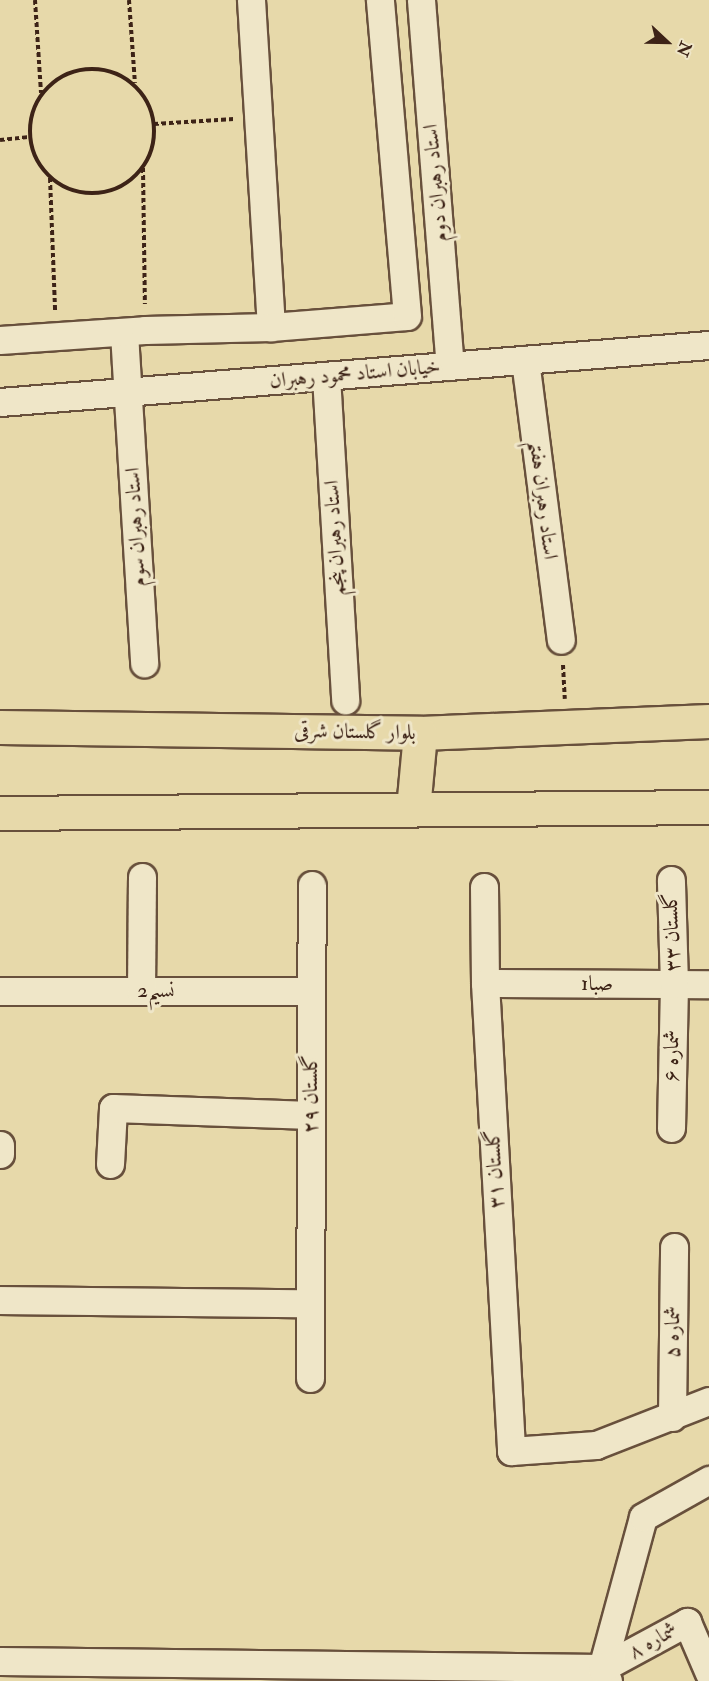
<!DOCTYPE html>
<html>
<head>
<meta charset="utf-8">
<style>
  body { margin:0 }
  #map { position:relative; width:709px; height:1681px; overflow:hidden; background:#e7d9aa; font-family:"IM FELL Double Pica",Amiri,serif }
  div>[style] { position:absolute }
  .path>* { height:4px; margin-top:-2px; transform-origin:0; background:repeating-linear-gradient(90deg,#3d2317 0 4.5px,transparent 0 7.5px) }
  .path>.ring { margin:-2px; padding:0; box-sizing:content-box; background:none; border:4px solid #3d2317; border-radius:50% }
  .roads { filter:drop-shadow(2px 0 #68503c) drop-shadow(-2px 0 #68503c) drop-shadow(0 2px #68503c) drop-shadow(0 -2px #68503c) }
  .minor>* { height:27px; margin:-13.5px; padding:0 13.5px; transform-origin:13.5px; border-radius:13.5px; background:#efe6c8 }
  .major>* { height:33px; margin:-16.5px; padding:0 16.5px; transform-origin:16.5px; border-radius:16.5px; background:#e7d9aa }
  span { translate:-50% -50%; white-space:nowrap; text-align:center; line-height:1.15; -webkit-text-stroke:6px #efe6c8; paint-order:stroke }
  .street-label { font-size:21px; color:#3d2317 }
  .north { position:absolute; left:637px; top:12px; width:60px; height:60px; -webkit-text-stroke:4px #efe6c8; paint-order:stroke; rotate:112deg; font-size:16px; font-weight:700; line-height:24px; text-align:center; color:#3d2317 }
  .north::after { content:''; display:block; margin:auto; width:21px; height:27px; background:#3d2317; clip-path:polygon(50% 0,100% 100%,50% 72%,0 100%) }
</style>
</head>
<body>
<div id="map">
  <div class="path">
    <i style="left:35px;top:0;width:93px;rotate:86.3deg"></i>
    <i style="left:129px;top:0;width:83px;rotate:85.9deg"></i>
    <i class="ring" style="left:30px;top:69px;width:120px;height:120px"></i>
    <i style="left:154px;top:124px;width:80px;rotate:-3.6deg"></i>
    <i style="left:0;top:140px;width:30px;rotate:-6deg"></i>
    <i style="left:143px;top:168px;width:136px;rotate:89.2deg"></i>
    <i style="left:50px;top:178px;width:133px;rotate:87.8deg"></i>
    <i style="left:563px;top:665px;width:34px;rotate:87deg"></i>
  </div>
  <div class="roads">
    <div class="minor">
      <i style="left:251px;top:0;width:328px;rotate:86.5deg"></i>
      <i style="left:421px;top:0;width:367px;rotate:85.5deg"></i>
      <i style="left:124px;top:333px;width:331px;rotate:86.5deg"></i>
      <i style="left:0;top:340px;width:145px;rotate:-3.9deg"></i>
      <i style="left:145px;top:330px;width:126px;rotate:-1.4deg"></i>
      <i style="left:271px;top:327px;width:136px;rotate:-4.6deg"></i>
      <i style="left:407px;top:316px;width:317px;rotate:-94.9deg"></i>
      <i style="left:525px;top:360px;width:282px;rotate:82.7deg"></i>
      <i style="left:326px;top:376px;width:325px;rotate:86.6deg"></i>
      <i style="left:0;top:402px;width:711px;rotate:-4.6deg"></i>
      <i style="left:484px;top:887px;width:96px;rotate:89.4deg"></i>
      <i style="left:485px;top:983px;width:469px;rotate:86.8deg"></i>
      <i style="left:511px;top:1451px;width:85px;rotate:-4deg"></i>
      <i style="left:596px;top:1445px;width:121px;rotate:-21.3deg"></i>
      <i style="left:485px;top:983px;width:224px;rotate:0.3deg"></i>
      <i style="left:0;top:991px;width:311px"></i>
      <i style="left:141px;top:991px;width:114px;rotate:-89.5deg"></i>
      <i style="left:671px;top:1128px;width:144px;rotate:-88.8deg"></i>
      <i style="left:674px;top:984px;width:104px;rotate:-91.7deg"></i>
      <i style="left:0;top:1145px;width:9px;rotate:90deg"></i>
      <i style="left:110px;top:1164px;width:56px;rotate:-86.9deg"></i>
      <i style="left:113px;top:1108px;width:198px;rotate:2deg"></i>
      <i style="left:0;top:1300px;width:309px;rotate:0.6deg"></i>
      <i style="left:310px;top:1378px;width:493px;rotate:-89.8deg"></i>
      <i style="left:672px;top:1417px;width:170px;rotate:-89.3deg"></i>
      <i style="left:0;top:1661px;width:602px;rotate:0.67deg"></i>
      <i style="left:602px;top:1668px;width:14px;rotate:65deg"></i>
      <i style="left:602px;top:1668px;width:156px;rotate:-74.8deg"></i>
      <i style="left:643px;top:1517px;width:76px;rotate:-29.3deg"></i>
      <i style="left:602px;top:1668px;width:97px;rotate:-28.4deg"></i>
      <i style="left:687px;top:1622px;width:56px;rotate:66.7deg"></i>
    </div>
    <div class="major">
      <i style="left:0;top:727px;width:420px;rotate:0.8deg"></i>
      <i style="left:420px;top:733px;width:289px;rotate:-2.4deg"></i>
      <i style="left:413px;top:809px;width:76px;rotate:-84.7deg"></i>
      <i style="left:0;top:813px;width:709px;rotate:-0.48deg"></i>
    </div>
  </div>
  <div class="street-label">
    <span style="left:436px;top:183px;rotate:-95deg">استاد رهبران دوم</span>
    <span style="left:355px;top:374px;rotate:-5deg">خیابان استاد محمود رهبران</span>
    <span style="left:543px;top:500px;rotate:83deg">استاد رهبران هفتم</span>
    <span style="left:136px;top:527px;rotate:-93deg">استاد رهبران سوم</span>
    <span style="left:335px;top:538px;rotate:-93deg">استاد رهبران پنجم</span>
    <span style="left:355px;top:732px;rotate:1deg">بلوار گلستان شرقی</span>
    <span style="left:672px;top:932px;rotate:-92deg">گلستان ۳۳</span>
    <span style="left:597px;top:984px">صبا1</span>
    <span style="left:156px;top:991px">نسیم2</span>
    <span style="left:672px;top:1056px;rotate:-89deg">شماره ۶</span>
    <span style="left:311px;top:1094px;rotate:-90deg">گلستان ۲۹</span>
    <span style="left:495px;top:1169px;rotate:-93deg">گلستان ۳۱</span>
    <span style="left:673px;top:1332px;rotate:-89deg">شماره ۵</span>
    <span style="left:653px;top:1641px;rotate:-29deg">شماره ۸</span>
  </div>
  <div class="north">N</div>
</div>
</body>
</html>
